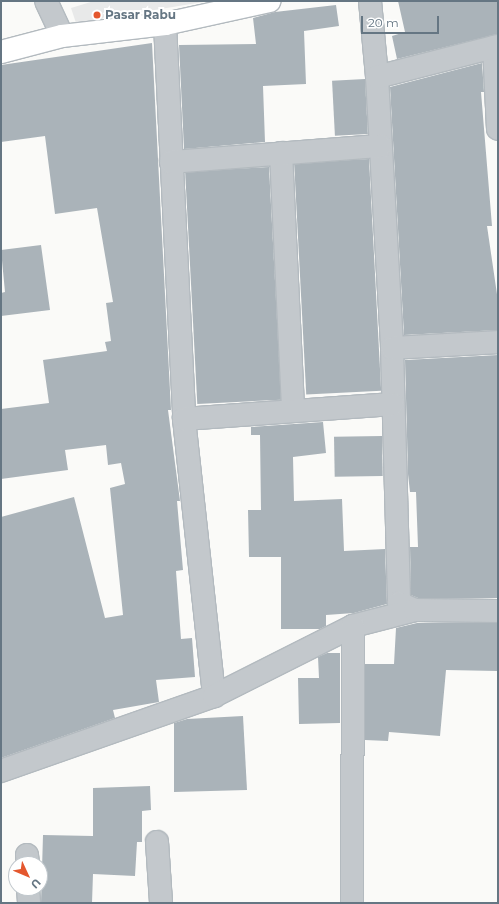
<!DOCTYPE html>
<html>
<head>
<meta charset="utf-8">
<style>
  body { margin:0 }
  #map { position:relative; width:499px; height:904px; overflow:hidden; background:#fafaf8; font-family:Montserrat,sans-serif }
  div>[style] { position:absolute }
  .built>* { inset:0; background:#e8e9e9 }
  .building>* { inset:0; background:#aab3b9; transform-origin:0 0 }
  .roads { filter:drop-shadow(1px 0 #b3babf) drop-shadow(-1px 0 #b3babf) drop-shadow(0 1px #b3babf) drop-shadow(0 -1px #b3babf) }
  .street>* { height:22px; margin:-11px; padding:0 11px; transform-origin:11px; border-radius:11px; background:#c3c8cc }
  .secondary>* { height:22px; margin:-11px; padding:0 11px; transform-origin:11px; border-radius:11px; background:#fff }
  .dots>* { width:11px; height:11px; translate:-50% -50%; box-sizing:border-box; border:2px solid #fff; border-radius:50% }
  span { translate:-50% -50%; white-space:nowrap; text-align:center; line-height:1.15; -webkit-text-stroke:4px #fff; paint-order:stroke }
  .poi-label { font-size:12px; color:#657683; font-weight:700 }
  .left { translate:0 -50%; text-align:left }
  .frame { position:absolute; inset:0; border:2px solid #657683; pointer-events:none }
  .north { position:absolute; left:8px; top:856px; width:40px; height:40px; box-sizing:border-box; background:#fff; border:1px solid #c1c8cd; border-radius:50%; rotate:134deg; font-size:11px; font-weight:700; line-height:16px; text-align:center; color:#657683 }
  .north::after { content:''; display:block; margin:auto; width:14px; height:18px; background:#e4572e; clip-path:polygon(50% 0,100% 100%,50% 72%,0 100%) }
  .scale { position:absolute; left:361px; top:16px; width:78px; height:18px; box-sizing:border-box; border:2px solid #657683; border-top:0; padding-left:5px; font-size:12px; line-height:14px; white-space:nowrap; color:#657683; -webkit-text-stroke:3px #fff; paint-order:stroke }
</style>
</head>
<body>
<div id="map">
  <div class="built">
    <i style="clip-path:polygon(94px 1px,209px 1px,76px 23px,71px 8px)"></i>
  </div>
  <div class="building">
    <i style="clip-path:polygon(398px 1px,498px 1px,498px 34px,397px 59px,392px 36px,405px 32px)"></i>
    <i style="clip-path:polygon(336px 5px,339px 26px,304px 31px,306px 84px,263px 86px,265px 142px,184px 149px,179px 45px,256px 44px,253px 18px,275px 12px)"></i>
    <i style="clip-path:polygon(152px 43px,171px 410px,168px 410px,180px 501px,177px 501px,183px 570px,176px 571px,181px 639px,192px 638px,195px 677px,156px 680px,159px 702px,113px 710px,115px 718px,1px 758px,1px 517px,74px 497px,105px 618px,123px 615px,110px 488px,125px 484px,121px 463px,108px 465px,106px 445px,65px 450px,68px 470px,1px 479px,1px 409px,49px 403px,43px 360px,107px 351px,105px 342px,111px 341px,106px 303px,113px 302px,97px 208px,55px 214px,45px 136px,1px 142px,1px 65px)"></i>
    <i style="clip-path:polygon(482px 63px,484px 92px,481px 92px,492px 226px,487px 226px,498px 301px,498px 330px,404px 335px,390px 87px)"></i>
    <i style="left:365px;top:79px;width:55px;height:33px;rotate:87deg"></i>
    <i style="left:369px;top:159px;width:232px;height:75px;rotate:87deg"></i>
    <i style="left:269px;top:167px;width:233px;height:84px;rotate:87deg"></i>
    <i style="clip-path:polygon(41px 245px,50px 310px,1px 316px,1px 293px,5px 292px,1px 250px)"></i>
    <i style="clip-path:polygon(498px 355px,498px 598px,418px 598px,411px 595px,410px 547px,418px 547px,416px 492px,410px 492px,408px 474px,405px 360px)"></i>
    <i style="clip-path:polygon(323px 422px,326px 453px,293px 457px,294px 501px,342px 499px,344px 551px,385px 549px,387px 604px,354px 613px,326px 615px,326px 626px,320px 629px,281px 629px,281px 557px,249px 557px,248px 510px,261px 510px,260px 435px,251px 435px,251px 427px)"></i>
    <i style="left:382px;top:436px;width:40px;height:48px;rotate:89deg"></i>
    <i style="clip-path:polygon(417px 623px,498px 623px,497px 671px,446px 670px,440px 736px,389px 732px,388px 741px,365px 740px,365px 664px,394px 664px,396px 628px)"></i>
    <i style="clip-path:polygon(327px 653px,340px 653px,340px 723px,299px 724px,298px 678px,319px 678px,318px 657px)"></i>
    <i style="clip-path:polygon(243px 716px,247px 790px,174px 792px,174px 723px,187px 719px)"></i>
    <i style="clip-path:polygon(150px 786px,151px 810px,142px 811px,142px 842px,137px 842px,135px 876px,93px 874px,92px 903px,41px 903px,43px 835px,93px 836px,93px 788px)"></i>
  </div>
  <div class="roads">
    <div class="street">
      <i style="left:46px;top:1px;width:38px;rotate:65deg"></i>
      <i style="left:370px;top:1px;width:76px;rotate:84.7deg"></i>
      <i style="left:377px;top:77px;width:271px;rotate:86.8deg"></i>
      <i style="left:392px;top:348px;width:255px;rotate:88.4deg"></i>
      <i style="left:399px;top:603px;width:17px;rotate:24deg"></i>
      <i style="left:165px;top:24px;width:395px;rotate:87.2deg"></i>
      <i style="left:184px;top:419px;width:279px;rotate:83.8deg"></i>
      <i style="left:494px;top:47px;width:82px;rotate:87.2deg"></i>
      <i style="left:377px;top:77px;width:125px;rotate:-14.4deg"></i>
      <i style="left:281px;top:153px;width:256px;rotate:87.3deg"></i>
      <i style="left:171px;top:162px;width:210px;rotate:-4.4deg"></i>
      <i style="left:392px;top:348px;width:106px;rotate:-3.2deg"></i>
      <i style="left:184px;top:419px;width:209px;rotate:-4.1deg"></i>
      <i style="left:1px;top:771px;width:226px;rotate:-19.4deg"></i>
      <i style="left:214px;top:696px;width:156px;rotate:-26.7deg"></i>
      <i style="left:353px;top:626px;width:64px;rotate:-14.5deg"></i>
      <i style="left:415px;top:610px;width:83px;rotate:0.7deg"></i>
      <i style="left:157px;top:842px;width:61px;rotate:86.2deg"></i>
      <i style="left:27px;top:855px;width:9px;rotate:84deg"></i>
      <i style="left:28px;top:888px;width:15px;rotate:86deg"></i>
      <i style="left:352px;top:903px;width:277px;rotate:-89.8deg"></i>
    </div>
    <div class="secondary">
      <i style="left:1px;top:52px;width:63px;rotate:-14.7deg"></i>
      <i style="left:62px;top:36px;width:104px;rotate:-6.6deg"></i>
      <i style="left:165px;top:24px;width:107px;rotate:-12.4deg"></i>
    </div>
  </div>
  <div class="dots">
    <i style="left:97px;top:15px;background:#e4572e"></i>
  </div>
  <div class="poi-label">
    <span class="left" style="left:105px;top:15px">Pasar Rabu</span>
  </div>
  <div class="frame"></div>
  <div class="north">U</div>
  <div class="scale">20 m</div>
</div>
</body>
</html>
